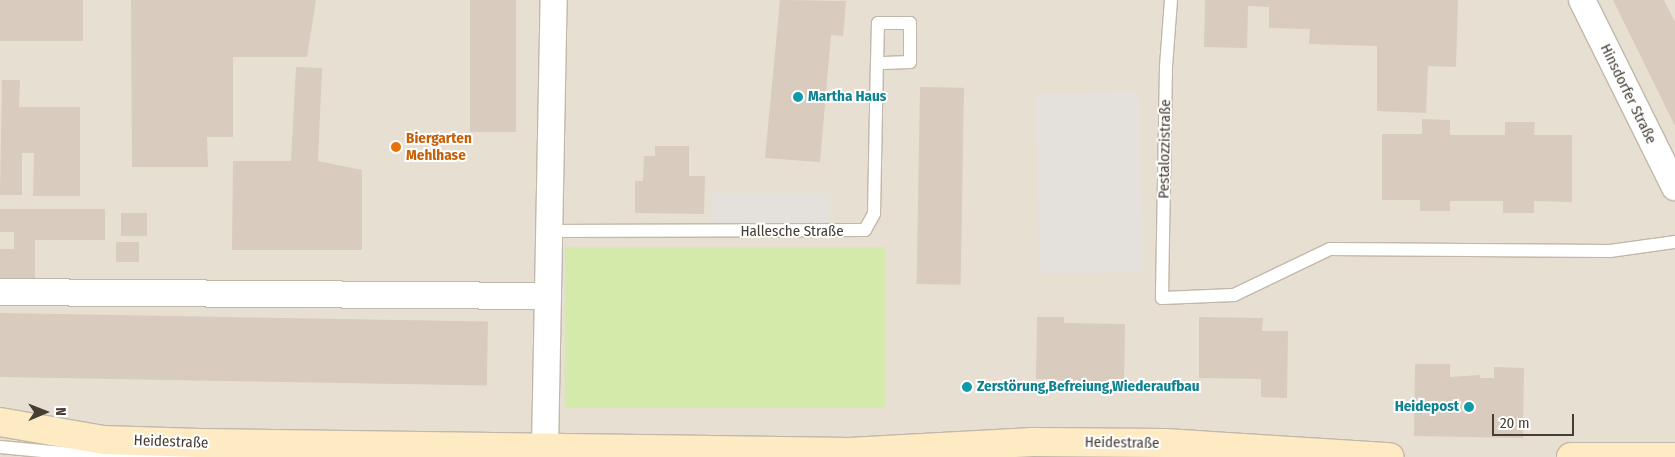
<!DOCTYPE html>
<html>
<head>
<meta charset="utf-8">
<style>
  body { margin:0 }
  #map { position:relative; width:1675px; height:457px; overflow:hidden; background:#f3eee5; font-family:"Fira Sans Condensed",sans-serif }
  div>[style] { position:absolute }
  .residential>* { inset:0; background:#e8dfd3; transform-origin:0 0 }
  .green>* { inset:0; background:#d3eaab; transform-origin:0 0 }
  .parking>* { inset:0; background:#e4e1dd; transform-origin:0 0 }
  .building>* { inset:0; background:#d9cbbd; transform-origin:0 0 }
  .roads { filter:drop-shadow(1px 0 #c2b8aa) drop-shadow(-1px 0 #c2b8aa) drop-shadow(0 1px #c2b8aa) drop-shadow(0 -1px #c2b8aa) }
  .service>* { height:12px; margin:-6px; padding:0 6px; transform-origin:6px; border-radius:6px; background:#fff }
  .minor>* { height:26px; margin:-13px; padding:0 13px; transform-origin:13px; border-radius:13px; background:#fff }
  .secondary>* { height:28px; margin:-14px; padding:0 14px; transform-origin:14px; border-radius:14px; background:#ffebc3 }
  .dots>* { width:14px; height:14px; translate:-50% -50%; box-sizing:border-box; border:2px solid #fff; border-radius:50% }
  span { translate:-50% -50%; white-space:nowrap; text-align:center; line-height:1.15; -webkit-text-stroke:4px #fff; paint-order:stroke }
  .street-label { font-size:15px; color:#463e34 }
  .culture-label { font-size:15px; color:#0d838f; font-weight:700 }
  .left { translate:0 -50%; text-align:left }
  .right { translate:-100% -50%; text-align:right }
  .food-label { font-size:15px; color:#c56008; font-weight:700 }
  .north { position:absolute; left:20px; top:387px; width:50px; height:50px; -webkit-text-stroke:4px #fff; paint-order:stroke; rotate:89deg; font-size:14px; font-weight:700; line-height:20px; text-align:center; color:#463e34 }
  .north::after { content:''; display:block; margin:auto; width:18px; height:22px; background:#463e34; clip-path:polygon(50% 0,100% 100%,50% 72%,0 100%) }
  .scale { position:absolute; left:1492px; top:414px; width:82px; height:22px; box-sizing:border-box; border:2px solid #463e34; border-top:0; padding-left:6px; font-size:15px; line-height:18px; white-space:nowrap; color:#463e34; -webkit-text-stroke:4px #fff; paint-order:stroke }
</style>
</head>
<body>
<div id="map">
  <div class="residential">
    <i style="left:0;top:0;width:1675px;height:457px"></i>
  </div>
  <div class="green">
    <i style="left:565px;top:247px;width:320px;height:161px"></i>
  </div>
  <div class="parking">
    <i style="left:1139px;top:92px;width:180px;height:103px;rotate:89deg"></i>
    <i style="left:712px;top:193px;width:118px;height:33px"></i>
  </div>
  <div class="building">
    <i style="left:0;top:0;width:83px;height:41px"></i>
    <i style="clip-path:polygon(131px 0,316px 0,307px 57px,233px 57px,233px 137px,207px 137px,208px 167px,132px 167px)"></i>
    <i style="left:470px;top:0;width:46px;height:132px"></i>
    <i style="clip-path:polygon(780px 0,846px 1px,843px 36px,831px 35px,820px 162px,765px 158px)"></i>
    <i style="clip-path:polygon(1205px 0,1458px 0,1456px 67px,1428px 66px,1426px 113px,1377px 111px,1377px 46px,1309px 44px,1310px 29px,1269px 28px,1269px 7px,1248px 6px,1247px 48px,1204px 47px)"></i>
    <i style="clip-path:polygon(1613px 0,1664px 0,1675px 22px,1675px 126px)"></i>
    <i style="clip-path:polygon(296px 67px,322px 68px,318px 161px,362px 170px,362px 250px,232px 250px,233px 161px,291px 161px)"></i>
    <i style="clip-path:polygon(2px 80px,20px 80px,19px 107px,80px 107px,80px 196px,33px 196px,34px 153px,22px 153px,22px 195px,0 195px)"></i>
    <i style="left:920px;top:87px;width:44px;height:197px;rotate:1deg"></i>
    <i style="clip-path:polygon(1422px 119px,1450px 120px,1450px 135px,1505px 135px,1505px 122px,1535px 122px,1534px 135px,1572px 135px,1572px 202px,1534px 201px,1534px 213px,1503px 213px,1503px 201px,1450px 201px,1450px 211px,1420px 211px,1420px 200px,1382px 200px,1382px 134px,1422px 134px)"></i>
    <i style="clip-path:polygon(655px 146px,689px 146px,689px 176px,705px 176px,704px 214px,635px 213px,635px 181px,643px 181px,644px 156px,655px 156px)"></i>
    <i style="clip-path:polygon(0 209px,105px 209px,105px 240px,35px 240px,35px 279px,0 279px,0 249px,14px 249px,14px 232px,0 232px)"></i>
    <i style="left:121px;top:213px;width:26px;height:23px"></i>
    <i style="left:116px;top:242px;width:23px;height:20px"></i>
    <i style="left:0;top:313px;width:488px;height:64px;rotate:1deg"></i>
    <i style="clip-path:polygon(1037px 317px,1064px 317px,1064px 323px,1125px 324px,1124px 384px,1036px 379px)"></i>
    <i style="clip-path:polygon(1199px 317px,1263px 318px,1262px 331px,1288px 331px,1287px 398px,1261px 397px,1261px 379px,1199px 378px)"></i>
    <i style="clip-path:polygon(1415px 364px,1450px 364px,1450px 377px,1480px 375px,1480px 378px,1494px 378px,1494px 367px,1524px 368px,1523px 438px,1414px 436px)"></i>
  </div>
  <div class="roads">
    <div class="service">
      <i style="left:1171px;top:0;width:66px;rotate:94.3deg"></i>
      <i style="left:1166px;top:66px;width:232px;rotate:91deg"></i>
      <i style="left:1162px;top:298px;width:72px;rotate:-2.4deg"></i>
      <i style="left:1234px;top:295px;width:106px;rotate:-25.6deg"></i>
      <i style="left:1330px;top:249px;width:280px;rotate:0.4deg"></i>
      <i style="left:1610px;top:251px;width:66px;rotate:-7.9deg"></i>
      <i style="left:549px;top:231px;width:316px;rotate:-0.2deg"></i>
      <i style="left:865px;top:230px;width:18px;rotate:-61deg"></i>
      <i style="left:874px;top:214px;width:151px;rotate:-88.9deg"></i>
      <i style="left:877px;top:63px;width:40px;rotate:-88.6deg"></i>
      <i style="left:878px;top:23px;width:32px"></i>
      <i style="left:910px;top:23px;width:39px;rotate:90deg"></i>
      <i style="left:910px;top:62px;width:33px;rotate:178deg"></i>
      <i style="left:0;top:447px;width:85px;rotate:5.4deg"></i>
      <i style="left:85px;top:455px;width:121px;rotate:0.9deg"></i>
    </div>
    <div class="minor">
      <i style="left:1582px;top:0;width:209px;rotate:63.6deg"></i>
      <i style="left:0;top:292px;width:548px;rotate:0.42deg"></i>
      <i style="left:545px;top:449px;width:449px;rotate:-88.9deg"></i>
    </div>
    <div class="secondary">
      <i style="left:0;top:422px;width:105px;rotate:9.9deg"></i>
      <i style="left:103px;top:440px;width:96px;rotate:1.8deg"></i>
      <i style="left:199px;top:443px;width:650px;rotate:0.79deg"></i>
      <i style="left:849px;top:452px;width:184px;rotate:-3.1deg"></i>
      <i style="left:1033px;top:442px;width:132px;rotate:0.4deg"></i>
      <i style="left:1165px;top:443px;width:225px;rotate:3.6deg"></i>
      <i style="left:1571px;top:457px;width:104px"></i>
    </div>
  </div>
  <div class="dots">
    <i style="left:798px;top:97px;background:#0f9aa8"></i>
    <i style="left:396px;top:147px;background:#e8710a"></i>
    <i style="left:967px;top:387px;background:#0f9aa8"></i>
    <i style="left:1469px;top:407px;background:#0f9aa8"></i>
  </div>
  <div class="street-label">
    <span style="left:1628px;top:94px;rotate:64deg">Hinsdorfer Straße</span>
    <span style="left:1165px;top:149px;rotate:-89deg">Pestalozzistraße</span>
    <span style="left:792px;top:232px">Hallesche Straße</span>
    <span style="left:171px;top:442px;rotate:2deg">Heidestraße</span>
    <span style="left:1122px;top:443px;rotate:1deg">Heidestraße</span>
  </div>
  <div class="culture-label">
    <span class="left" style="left:808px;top:97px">Martha Haus</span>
    <span class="left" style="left:977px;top:387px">Zerstörung,Befreiung,Wiederaufbau</span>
    <span class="right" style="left:1459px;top:407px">Heidepost</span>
  </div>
  <div class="food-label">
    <span class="left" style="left:406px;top:147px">Biergarten<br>Mehlhase</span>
  </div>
  <div class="north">N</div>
  <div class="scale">20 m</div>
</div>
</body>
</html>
